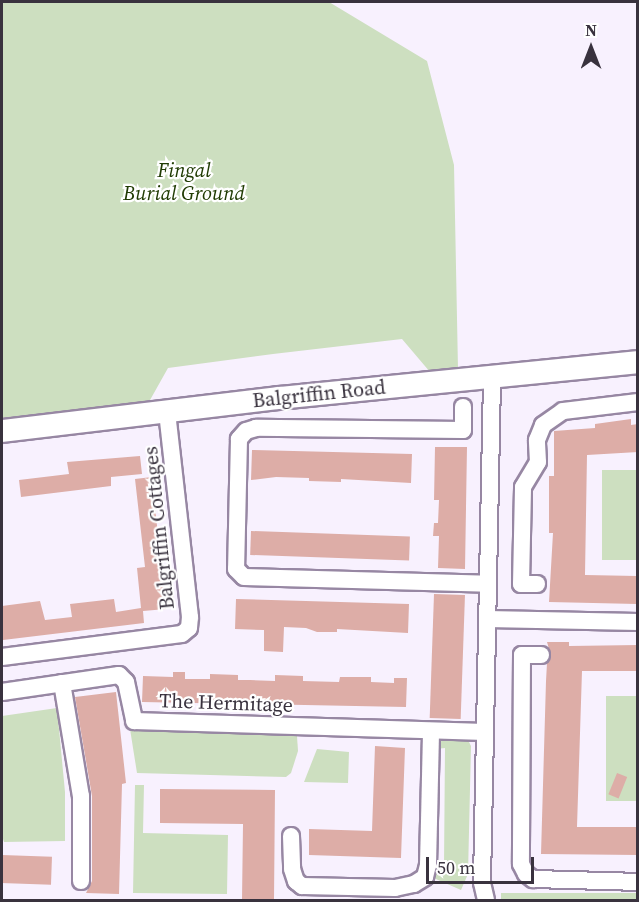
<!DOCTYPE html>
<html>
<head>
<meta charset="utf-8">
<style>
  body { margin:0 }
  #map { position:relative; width:639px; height:902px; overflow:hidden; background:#f8f1fe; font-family:"Source Serif 4",serif }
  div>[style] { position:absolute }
  .green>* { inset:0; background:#cddfc0; transform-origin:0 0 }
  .building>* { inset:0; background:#ddada7; transform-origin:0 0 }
  .roads { filter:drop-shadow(2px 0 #9787a3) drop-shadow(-2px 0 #9787a3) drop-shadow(0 2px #9787a3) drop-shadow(0 -2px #9787a3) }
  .minor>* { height:16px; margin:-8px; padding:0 8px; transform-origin:8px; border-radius:8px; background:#fff }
  .secondary>* { height:22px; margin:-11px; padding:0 11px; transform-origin:11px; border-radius:11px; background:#fff }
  span { translate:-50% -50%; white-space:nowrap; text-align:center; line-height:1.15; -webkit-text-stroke:4.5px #fff; paint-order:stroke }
  .park-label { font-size:20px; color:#203b03; font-style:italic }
  .street-label { font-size:20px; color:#39323e }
  .frame { position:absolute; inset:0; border:3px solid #39323e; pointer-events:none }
  .north { position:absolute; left:561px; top:18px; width:60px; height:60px; -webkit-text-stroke:4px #fff; paint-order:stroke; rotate:0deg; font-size:16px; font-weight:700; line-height:24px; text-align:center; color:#39323e }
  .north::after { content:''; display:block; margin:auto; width:21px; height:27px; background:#39323e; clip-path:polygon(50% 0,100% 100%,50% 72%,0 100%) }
  .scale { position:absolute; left:426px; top:857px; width:108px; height:27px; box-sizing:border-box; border:3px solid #39323e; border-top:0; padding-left:8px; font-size:18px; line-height:21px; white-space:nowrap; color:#39323e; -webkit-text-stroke:4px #fff; paint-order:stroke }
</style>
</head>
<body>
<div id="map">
  <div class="green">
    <i style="clip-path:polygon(2px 2px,329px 2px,427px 61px,454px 165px,458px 369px,430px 372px,402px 339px,273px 354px,168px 368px,145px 409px,2px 423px)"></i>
    <i style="left:637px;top:470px;width:90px;height:35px;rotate:90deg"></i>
    <i style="left:606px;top:696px;width:31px;height:105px"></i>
    <i style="clip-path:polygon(57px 708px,65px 792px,65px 841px,4px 842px,2px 836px,2px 716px)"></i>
    <i style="clip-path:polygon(130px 729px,290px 733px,297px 736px,298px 751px,291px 773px,286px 777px,137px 773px)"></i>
    <i style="clip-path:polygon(443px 739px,468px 740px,471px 746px,468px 874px,461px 890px,429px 876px,433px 865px,444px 866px,445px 748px,435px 749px)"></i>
    <i style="clip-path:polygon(317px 749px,349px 752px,348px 783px,304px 782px)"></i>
    <i style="clip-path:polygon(135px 785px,144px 785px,143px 833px,228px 835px,227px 894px,133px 893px)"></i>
    <i style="left:501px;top:893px;width:136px;height:7px"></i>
  </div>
  <div class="building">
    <i style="clip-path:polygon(631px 419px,631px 425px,638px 424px,638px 452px,587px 455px,585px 575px,637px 576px,637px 604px,549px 602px,553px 533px,549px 533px,549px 476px,554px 476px,554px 431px,595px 428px,595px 424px)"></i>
    <i style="clip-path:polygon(435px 447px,467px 447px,465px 569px,438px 568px,439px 536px,433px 536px,434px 523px,438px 523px,439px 500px,434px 500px)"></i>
    <i style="clip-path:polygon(252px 450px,412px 454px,411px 483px,341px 479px,341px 482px,309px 481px,309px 478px,276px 477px,251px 480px)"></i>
    <i style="clip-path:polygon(140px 456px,142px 474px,111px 477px,111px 486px,21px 497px,19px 480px,69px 474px,67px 462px)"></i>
    <i style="clip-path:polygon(152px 477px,164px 594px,173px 593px,174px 604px,166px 605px,166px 609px,143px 611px,144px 623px,3px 640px,2px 606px,40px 601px,45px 620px,72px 617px,70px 604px,114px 599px,116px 612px,141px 608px,137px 568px,145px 567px,135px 479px)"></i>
    <i style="left:251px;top:531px;width:159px;height:24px;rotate:2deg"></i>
    <i style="left:434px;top:594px;width:31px;height:124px;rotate:2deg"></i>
    <i style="clip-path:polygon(236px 599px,409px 604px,408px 633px,337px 629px,337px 632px,317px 632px,306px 628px,284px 627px,283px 652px,264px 651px,264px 630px,235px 629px)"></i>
    <i style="clip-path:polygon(547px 642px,569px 642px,569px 646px,638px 645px,638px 671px,582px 671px,577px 827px,638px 827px,638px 855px,541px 854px,546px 681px,547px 663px,551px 656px)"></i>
    <i style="clip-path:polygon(173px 672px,185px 672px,185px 679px,210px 679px,210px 674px,238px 675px,238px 680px,250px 680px,275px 681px,275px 675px,303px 676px,303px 681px,339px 682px,340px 677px,371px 677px,371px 682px,394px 683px,394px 678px,407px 678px,406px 707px,142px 702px,143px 676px,173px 677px)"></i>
    <i style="clip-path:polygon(116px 692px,126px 783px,122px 784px,119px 894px,86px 893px,92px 881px,92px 796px,75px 697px)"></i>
    <i style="clip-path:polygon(375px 746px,405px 748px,401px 858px,309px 855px,309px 829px,372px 831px)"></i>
    <i style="left:617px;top:773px;width:11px;height:23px;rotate:22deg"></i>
    <i style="clip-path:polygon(160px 789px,275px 790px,274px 900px,242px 900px,243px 824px,160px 823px)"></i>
    <i style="left:2px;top:855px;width:50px;height:28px;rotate:2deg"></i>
  </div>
  <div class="roads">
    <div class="minor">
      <i style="left:463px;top:407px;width:23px;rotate:90deg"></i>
      <i style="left:463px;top:430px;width:207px;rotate:-179.4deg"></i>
      <i style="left:256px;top:428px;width:10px;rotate:163deg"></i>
      <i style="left:246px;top:431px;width:11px;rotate:131deg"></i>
      <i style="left:239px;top:439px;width:130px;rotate:91.3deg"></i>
      <i style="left:236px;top:569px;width:11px;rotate:45deg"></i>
      <i style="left:244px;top:577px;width:244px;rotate:1.6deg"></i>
      <i style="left:537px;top:584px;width:16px;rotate:180deg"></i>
      <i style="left:521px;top:584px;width:97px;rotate:-88.8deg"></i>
      <i style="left:523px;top:487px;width:29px;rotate:-59deg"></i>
      <i style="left:538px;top:462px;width:22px;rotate:-93deg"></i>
      <i style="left:537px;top:440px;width:16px;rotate:-68deg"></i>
      <i style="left:543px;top:425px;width:24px;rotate:-35deg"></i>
      <i style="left:563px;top:411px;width:76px;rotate:-6.8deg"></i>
      <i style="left:487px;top:619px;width:151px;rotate:1.1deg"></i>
      <i style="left:541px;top:655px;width:19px;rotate:180deg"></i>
      <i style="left:522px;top:655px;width:209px;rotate:90.3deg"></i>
      <i style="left:521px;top:864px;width:11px;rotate:63deg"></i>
      <i style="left:526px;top:874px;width:9px;rotate:36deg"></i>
      <i style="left:533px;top:879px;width:105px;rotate:1.6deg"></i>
      <i style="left:2px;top:657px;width:181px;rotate:-7.3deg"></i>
      <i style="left:182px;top:634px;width:9px;rotate:-41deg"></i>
      <i style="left:189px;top:628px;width:11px;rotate:-85deg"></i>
      <i style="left:190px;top:617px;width:206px;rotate:-96.4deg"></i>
      <i style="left:62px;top:683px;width:115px;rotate:80.5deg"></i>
      <i style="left:81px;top:796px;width:85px;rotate:90deg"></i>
      <i style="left:2px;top:692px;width:118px;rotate:-8.3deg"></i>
      <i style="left:119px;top:675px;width:10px;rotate:45deg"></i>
      <i style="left:126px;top:682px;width:40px;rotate:78deg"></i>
      <i style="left:134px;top:721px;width:351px;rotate:1.8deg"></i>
      <i style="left:291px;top:836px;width:33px;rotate:88deg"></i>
      <i style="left:292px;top:869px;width:13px;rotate:72deg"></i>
      <i style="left:296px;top:881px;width:8px;rotate:40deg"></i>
      <i style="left:302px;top:886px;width:93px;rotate:1.2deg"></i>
      <i style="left:395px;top:888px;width:19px;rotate:-12deg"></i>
      <i style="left:414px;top:884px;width:13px;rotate:-32deg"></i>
      <i style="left:425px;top:877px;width:12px;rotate:-76deg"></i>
      <i style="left:428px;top:865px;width:134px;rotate:-88.7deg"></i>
      <i style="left:486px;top:900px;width:18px;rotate:-103deg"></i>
      <i style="left:482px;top:882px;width:504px;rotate:-88.86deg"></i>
    </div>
    <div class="secondary">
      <i style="left:2px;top:431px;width:279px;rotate:-6.8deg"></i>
      <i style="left:279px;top:398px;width:361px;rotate:-5.7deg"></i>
    </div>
  </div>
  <div class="park-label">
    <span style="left:184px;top:182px">Fingal<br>Burial Ground</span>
  </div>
  <div class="street-label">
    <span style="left:319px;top:394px;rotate:-6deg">Balgriffin Road</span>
    <span style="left:159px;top:528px;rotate:-96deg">Balgriffin Cottages</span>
    <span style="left:226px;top:703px;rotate:2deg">The Hermitage</span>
  </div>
  <div class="frame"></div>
  <div class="north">N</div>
  <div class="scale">50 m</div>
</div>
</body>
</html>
